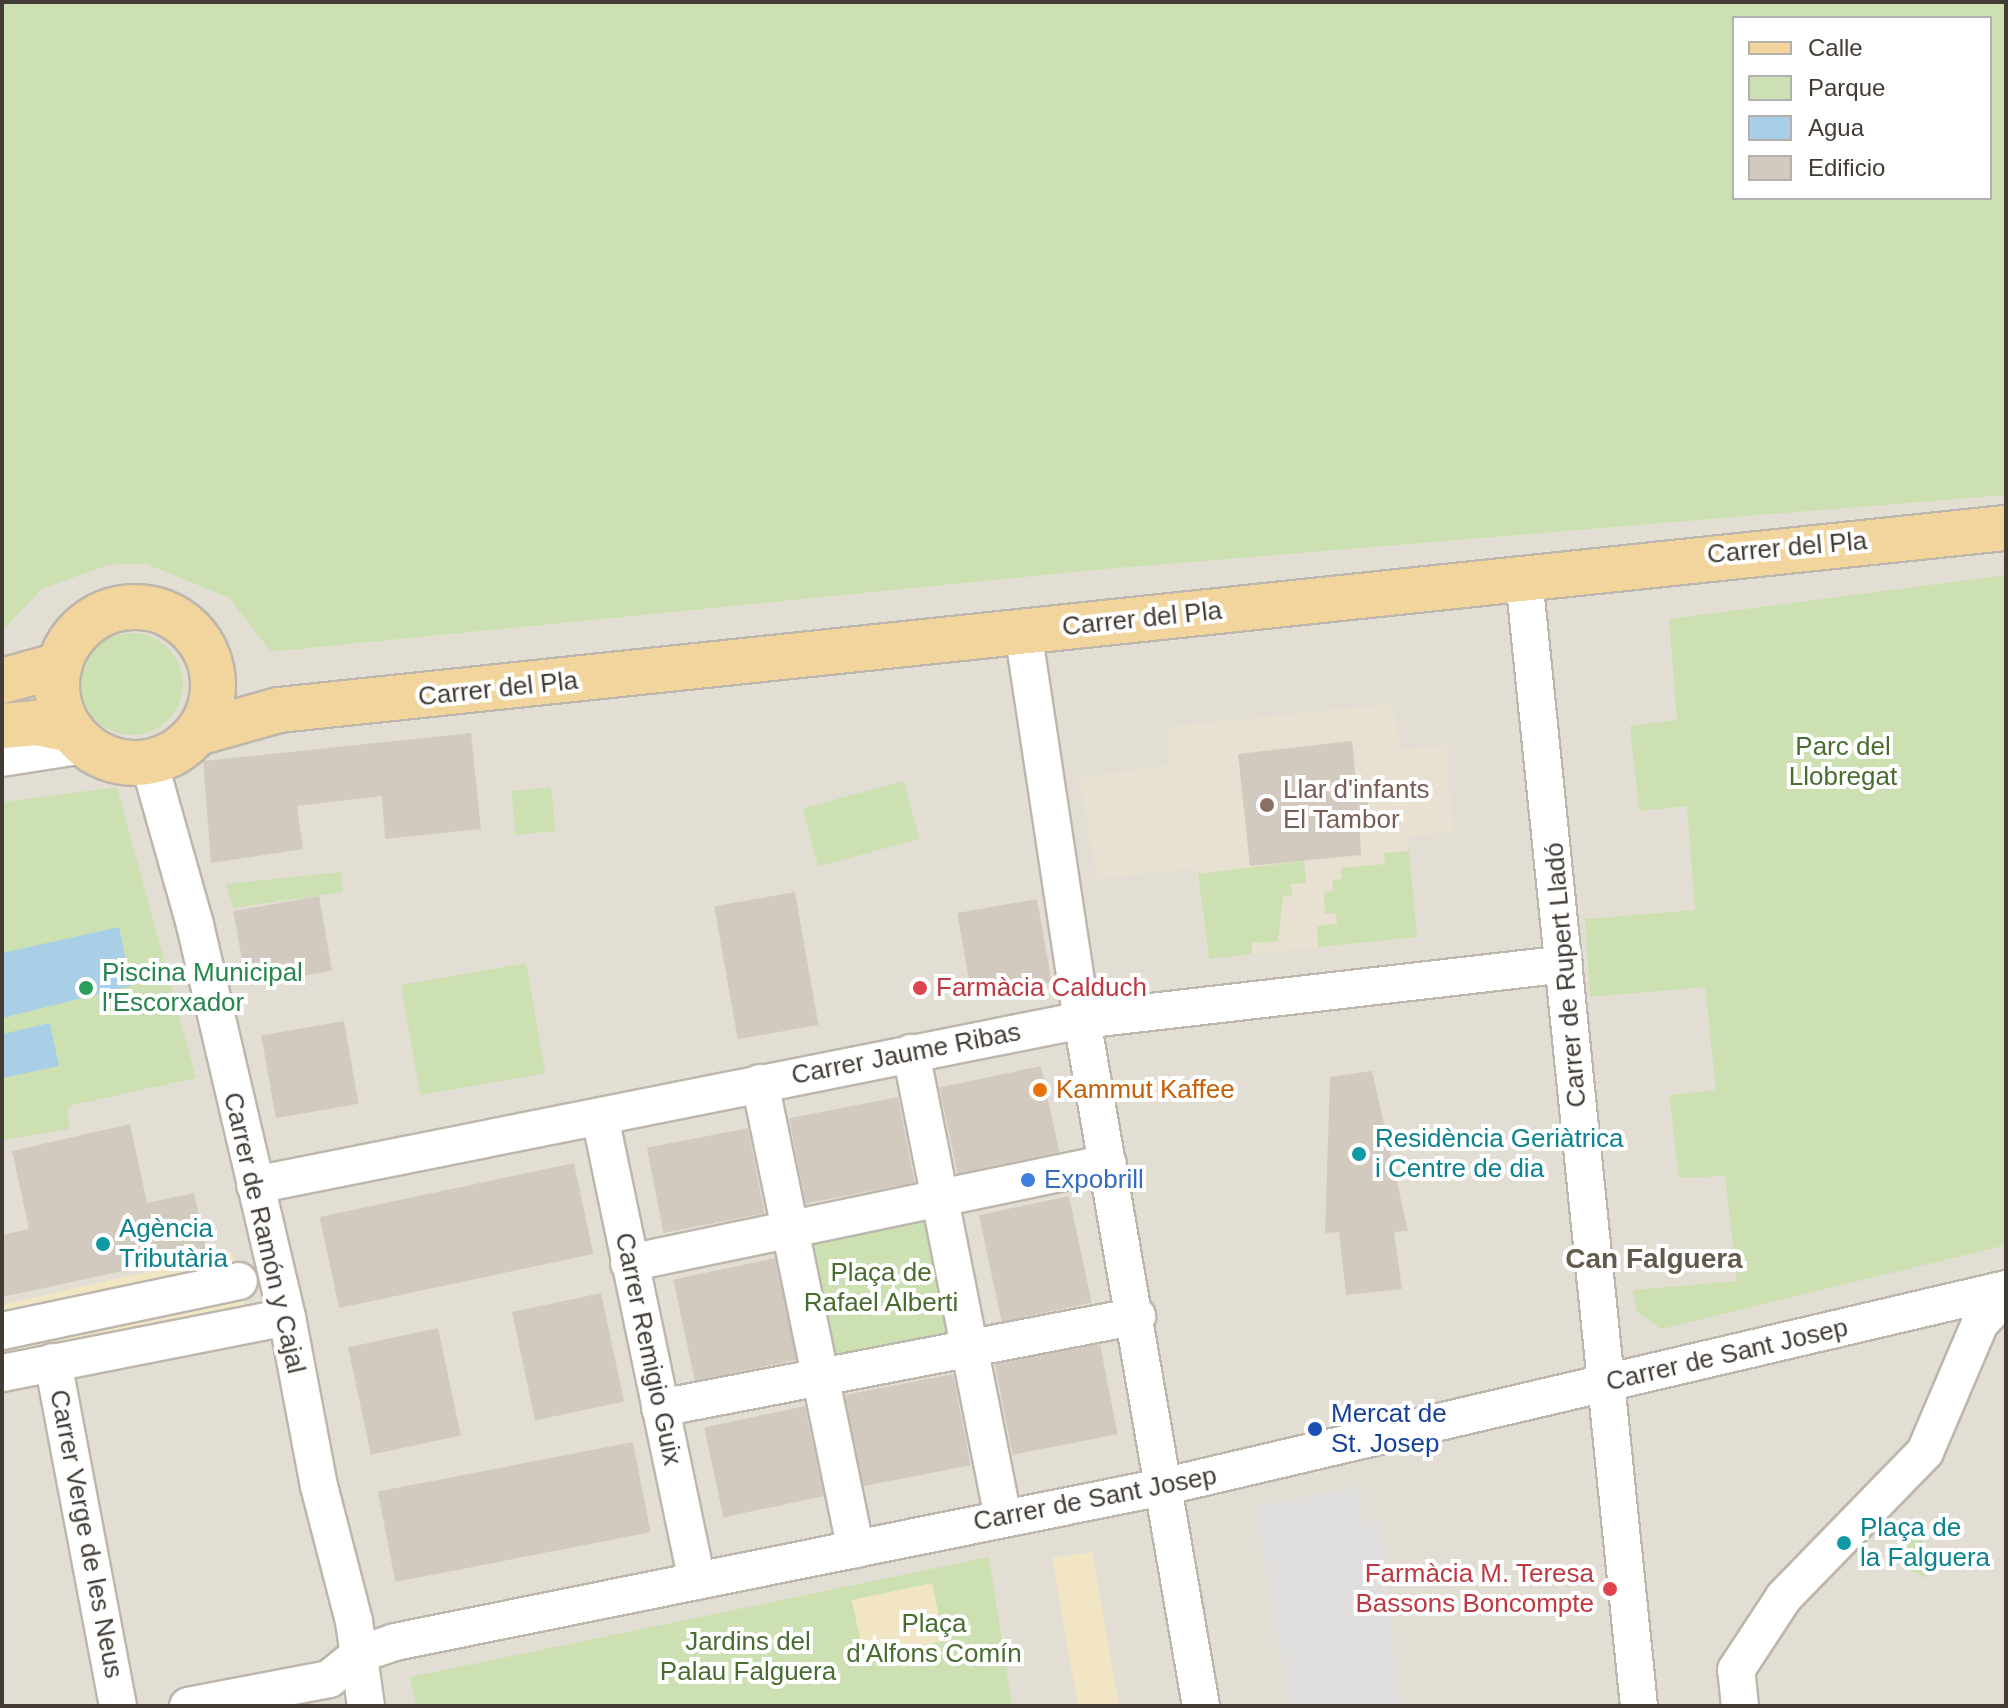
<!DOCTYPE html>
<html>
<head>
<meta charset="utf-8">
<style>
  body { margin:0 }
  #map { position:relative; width:2008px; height:1708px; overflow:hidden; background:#f0ece5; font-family:Arial,sans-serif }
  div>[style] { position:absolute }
  .residential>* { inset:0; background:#e3ded4 }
  .education>* { inset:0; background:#e8e0d0 }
  .green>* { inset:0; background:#cde0b2; transform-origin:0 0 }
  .round { border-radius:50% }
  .sand>* { inset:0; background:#f1e5c4; transform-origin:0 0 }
  .parking>* { inset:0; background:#e1dfdd }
  .water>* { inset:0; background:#a8cfe6 }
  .building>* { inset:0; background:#d3cabf; transform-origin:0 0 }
  .roads { filter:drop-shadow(2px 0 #bdb6ac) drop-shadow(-2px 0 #bdb6ac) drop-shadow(0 2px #bdb6ac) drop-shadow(0 -2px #bdb6ac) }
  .minor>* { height:36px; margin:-18px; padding:0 18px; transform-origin:18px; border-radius:18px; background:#fff }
  .major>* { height:44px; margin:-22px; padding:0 22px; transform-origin:22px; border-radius:22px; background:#f1d59c }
  .major>.ring { margin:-22px; padding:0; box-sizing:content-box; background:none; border:44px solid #f1d59c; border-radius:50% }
  .dots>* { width:22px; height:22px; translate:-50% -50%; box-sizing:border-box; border:4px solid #fff; border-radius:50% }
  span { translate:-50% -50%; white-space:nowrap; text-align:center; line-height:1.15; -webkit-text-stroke:8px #fff; paint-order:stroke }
  .street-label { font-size:26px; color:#423c35 }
  .park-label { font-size:26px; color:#496c30 }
  .education-label { font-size:26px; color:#785e54 }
  .left { translate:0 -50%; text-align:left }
  .leisure-label { font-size:26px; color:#27864d }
  .health-label { font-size:26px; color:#be3a42 }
  .right { translate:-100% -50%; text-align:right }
  .food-label { font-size:26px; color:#c56008 }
  .culture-label { font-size:26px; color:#0d838f }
  .shop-label { font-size:26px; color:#366cbe }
  .transit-label { font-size:26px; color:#164399 }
  .neighbourhood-label { font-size:28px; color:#635a4e; font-weight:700 }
  .frame { position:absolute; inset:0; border:4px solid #423c35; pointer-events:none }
  .legend { position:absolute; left:1732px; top:16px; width:260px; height:184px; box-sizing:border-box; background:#fff; border:2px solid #b3b1ae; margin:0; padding:10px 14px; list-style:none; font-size:24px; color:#423c35 }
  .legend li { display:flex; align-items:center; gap:16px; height:40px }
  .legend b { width:40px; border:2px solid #b3b1ae }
</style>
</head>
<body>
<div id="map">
  <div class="residential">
    <i style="clip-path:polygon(2006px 495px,2006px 1706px,2px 1706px,2px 631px,42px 589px,109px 565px,146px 564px,229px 598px,272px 652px,1107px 569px)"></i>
  </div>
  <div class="education">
    <i style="clip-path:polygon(1392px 704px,1401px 749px,1446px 746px,1453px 832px,1406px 837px,1417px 937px,1209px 959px,1196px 868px,1097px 879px,1079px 778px,1169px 765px,1166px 727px)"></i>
  </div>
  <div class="green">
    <i style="clip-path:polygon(evenodd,2px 2px,2006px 2px,2006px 495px,1107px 569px,271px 652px,229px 598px,146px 564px,109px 565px,42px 589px,2px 631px,2px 2px,1734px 18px,1990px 18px,1990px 198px,1734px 198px,1734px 18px)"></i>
    <i style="clip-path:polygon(2006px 575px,2006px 1245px,1661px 1329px,1637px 1312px,1633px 1290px,1737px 1281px,1725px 1176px,1679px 1178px,1669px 1095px,1716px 1090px,1705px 987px,1590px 997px,1585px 919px,1695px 910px,1687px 806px,1639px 811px,1630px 726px,1677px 720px,1669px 619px)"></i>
    <i class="round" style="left:81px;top:633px;width:102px;height:102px"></i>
    <i style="left:904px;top:781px;width:60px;height:105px;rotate:75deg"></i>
    <i style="clip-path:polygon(117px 787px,196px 1078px,68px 1106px,69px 1129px,2px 1140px,2px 802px)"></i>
    <i style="left:551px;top:787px;width:44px;height:40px;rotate:84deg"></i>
    <i style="clip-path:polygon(1409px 851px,1417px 937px,1318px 947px,1317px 926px,1337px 924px,1336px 913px,1325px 914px,1324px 892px,1333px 891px,1332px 880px,1342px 879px,1341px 868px,1385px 864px,1384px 853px)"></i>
    <i style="clip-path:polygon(1304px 861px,1306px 883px,1291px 884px,1292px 895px,1283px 896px,1278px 941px,1252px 943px,1252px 954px,1209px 959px,1198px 874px)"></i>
    <i style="clip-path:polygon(341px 872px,343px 892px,233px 908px,226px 884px)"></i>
    <i style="left:526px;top:963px;width:112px;height:127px;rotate:80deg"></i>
    <i style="left:931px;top:1210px;width:133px;height:129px;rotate:78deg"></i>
    <i style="clip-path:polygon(1906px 1523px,1918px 1526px,1932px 1568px,1925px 1578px,1892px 1559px,1907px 1543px)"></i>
    <i style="clip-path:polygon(989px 1557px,1012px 1706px,416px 1706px,410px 1677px)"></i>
  </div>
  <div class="sand">
    <i style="left:232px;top:1252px;width:57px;height:236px;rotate:77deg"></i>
    <i style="clip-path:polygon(1092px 1552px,1119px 1705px,1115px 1706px,1078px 1706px,1052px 1558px)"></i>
    <i style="left:932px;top:1583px;width:59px;height:82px;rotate:78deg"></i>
  </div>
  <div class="parking">
    <i style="clip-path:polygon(1360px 1486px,1363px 1522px,1381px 1522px,1400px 1706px,1290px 1706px,1255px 1507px)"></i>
  </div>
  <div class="water">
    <i style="clip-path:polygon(119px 927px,131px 986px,2px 1018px,2px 953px)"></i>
    <i style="clip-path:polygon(50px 1023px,59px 1066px,2px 1078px,2px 1034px)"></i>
  </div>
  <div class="building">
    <i style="clip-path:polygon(471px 733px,481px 829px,385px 839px,382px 796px,297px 806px,303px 849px,211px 863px,203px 761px)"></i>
    <i style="clip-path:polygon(1352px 741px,1356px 781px,1368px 796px,1367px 813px,1359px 818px,1361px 855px,1250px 866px,1238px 754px)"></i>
    <i style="left:795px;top:892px;width:135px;height:82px;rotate:80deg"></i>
    <i style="left:319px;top:896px;width:76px;height:87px;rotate:80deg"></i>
    <i style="left:1037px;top:899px;width:85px;height:81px;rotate:80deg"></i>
    <i style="left:344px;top:1021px;width:84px;height:84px;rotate:80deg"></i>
    <i style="left:1041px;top:1066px;width:88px;height:104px;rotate:78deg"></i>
    <i style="clip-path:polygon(1372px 1071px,1408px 1231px,1394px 1232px,1402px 1289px,1346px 1295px,1339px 1232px,1325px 1233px,1330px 1077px)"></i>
    <i style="left:898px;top:1097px;width:87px;height:111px;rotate:79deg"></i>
    <i style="clip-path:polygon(130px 1124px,147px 1203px,194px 1193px,207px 1253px,2px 1297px,2px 1235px,29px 1229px,12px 1151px)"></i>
    <i style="left:748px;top:1128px;width:87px;height:103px;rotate:79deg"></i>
    <i style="left:574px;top:1163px;width:93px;height:260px;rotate:78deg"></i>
    <i style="left:1069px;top:1196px;width:109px;height:92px;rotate:78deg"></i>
    <i style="left:775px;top:1258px;width:104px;height:104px;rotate:78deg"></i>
    <i style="left:601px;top:1293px;width:111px;height:91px;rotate:78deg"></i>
    <i style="left:438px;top:1328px;width:110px;height:92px;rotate:78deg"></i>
    <i style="left:1100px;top:1344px;width:92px;height:107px;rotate:79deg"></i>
    <i style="left:953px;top:1374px;width:93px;height:110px;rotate:79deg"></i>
    <i style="left:805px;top:1406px;width:92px;height:103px;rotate:78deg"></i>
    <i style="left:633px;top:1442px;width:92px;height:260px;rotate:79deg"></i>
  </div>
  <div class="roads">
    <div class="minor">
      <i style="left:1524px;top:578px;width:1134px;rotate:84.18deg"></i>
      <i style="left:1023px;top:631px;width:393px;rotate:81.4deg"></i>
      <i style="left:1082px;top:1020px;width:696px;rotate:80.16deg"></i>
      <i style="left:2px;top:758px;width:83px;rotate:-9deg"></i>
      <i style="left:149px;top:762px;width:169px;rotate:74.2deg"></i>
      <i style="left:195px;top:925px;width:403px;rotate:76.8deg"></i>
      <i style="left:287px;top:1317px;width:172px;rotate:79.3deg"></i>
      <i style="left:319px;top:1486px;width:139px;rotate:75.5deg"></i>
      <i style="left:354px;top:1621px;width:86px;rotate:82deg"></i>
      <i style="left:911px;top:1053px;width:472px;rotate:78.8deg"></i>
      <i style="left:760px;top:1083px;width:476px;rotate:78.4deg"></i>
      <i style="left:600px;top:1117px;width:474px;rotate:78.2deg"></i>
      <i style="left:255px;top:1185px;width:843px;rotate:-11.28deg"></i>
      <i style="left:1082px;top:1020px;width:485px;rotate:-6.6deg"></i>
      <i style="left:629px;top:1263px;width:489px;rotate:-11.8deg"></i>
      <i style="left:2px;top:1331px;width:242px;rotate:-11.9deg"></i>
      <i style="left:53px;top:1362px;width:350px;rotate:79.3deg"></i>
      <i style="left:2px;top:1373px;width:290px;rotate:-11.1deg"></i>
      <i style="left:660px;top:1408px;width:486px;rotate:-10.9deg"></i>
      <i style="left:188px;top:1706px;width:144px;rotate:-10.8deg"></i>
      <i style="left:329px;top:1679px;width:40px;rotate:-39deg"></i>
      <i style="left:360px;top:1654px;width:37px;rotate:-19deg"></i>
      <i style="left:395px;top:1642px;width:783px;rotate:-11.42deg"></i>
      <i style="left:1162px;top:1487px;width:867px;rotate:-13.2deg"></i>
      <i style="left:1740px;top:1706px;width:36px;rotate:-96deg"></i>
      <i style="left:1736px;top:1670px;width:87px;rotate:-56.7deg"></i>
      <i style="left:1784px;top:1597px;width:202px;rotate:-45.8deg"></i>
      <i style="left:1925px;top:1452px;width:140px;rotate:-66.9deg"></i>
      <i style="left:1980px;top:1323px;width:37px;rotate:-46deg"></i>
    </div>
    <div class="major">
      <i class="ring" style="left:57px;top:607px;width:112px;height:112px"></i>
      <i style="left:2px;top:681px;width:60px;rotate:-15.4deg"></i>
      <i style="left:2px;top:726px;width:34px;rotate:-5deg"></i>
      <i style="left:36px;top:723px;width:36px;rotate:11deg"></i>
      <i style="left:197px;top:733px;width:85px;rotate:-15.7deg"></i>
      <i style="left:279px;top:710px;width:1737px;rotate:-6.02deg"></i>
    </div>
  </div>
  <div class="dots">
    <i style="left:1267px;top:805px;background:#8d6e63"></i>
    <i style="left:86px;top:988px;background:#2e9e5b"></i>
    <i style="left:920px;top:988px;background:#e0444e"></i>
    <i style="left:1040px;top:1090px;background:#e8710a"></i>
    <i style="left:1359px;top:1154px;background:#0f9aa8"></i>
    <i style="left:1028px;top:1180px;background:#3f7fe0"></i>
    <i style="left:103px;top:1244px;background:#0f9aa8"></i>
    <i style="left:1315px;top:1429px;background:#1a4fb4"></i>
    <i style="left:1844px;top:1543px;background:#0f9aa8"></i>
    <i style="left:1610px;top:1589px;background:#e0444e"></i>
  </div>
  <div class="street-label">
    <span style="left:1787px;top:548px;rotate:-5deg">Carrer del Pla</span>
    <span style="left:1142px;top:619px;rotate:-6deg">Carrer del Pla</span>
    <span style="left:498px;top:689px;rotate:-6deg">Carrer del Pla</span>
    <span style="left:1566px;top:975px;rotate:-95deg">Carrer de Rupert Lladó</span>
    <span style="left:906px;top:1054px;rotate:-11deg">Carrer Jaume Ribas</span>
    <span style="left:264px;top:1233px;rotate:77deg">Carrer de Ramón y Cajal</span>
    <span style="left:648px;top:1349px;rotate:78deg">Carrer Remigio Guix</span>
    <span style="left:1727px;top:1355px;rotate:-13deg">Carrer de Sant Josep</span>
    <span style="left:1095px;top:1499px;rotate:-11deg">Carrer de Sant Josep</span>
    <span style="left:86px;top:1534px;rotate:79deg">Carrer Verge de les Neus</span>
  </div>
  <div class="park-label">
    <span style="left:1843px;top:762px">Parc del<br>Llobregat</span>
    <span style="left:881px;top:1288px">Plaça de<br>Rafael Alberti</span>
    <span style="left:934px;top:1639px">Plaça<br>d'Alfons Comín</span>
    <span style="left:748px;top:1657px">Jardins del<br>Palau Falguera</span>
  </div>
  <div class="education-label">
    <span class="left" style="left:1283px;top:805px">Llar d'infants<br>El Tambor</span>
  </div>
  <div class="leisure-label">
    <span class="left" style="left:102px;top:988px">Piscina Municipal<br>l'Escorxador</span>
  </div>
  <div class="health-label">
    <span class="left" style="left:936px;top:988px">Farmàcia Calduch</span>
    <span class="right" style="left:1594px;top:1589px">Farmàcia M. Teresa<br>Bassons Boncompte</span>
  </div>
  <div class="food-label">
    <span class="left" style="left:1056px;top:1090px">Kammut Kaffee</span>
  </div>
  <div class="culture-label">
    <span class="left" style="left:1375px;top:1154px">Residència Geriàtrica<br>i Centre de dia</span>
    <span class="left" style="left:119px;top:1244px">Agència<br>Tributària</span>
    <span class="left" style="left:1860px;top:1543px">Plaça de<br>la Falguera</span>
  </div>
  <div class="shop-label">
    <span class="left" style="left:1044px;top:1180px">Expobrill</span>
  </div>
  <div class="transit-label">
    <span class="left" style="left:1331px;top:1429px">Mercat de<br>St. Josep</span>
  </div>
  <div class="neighbourhood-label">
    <span style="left:1654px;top:1259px">Can Falguera</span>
  </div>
  <div class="frame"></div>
  <ul class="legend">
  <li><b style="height:10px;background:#f1d59c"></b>Calle</li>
  <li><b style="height:22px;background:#cde0b2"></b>Parque</li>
  <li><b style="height:22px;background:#a8cfe6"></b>Agua</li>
  <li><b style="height:22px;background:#d3cabf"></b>Edificio</li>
  </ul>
</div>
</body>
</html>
